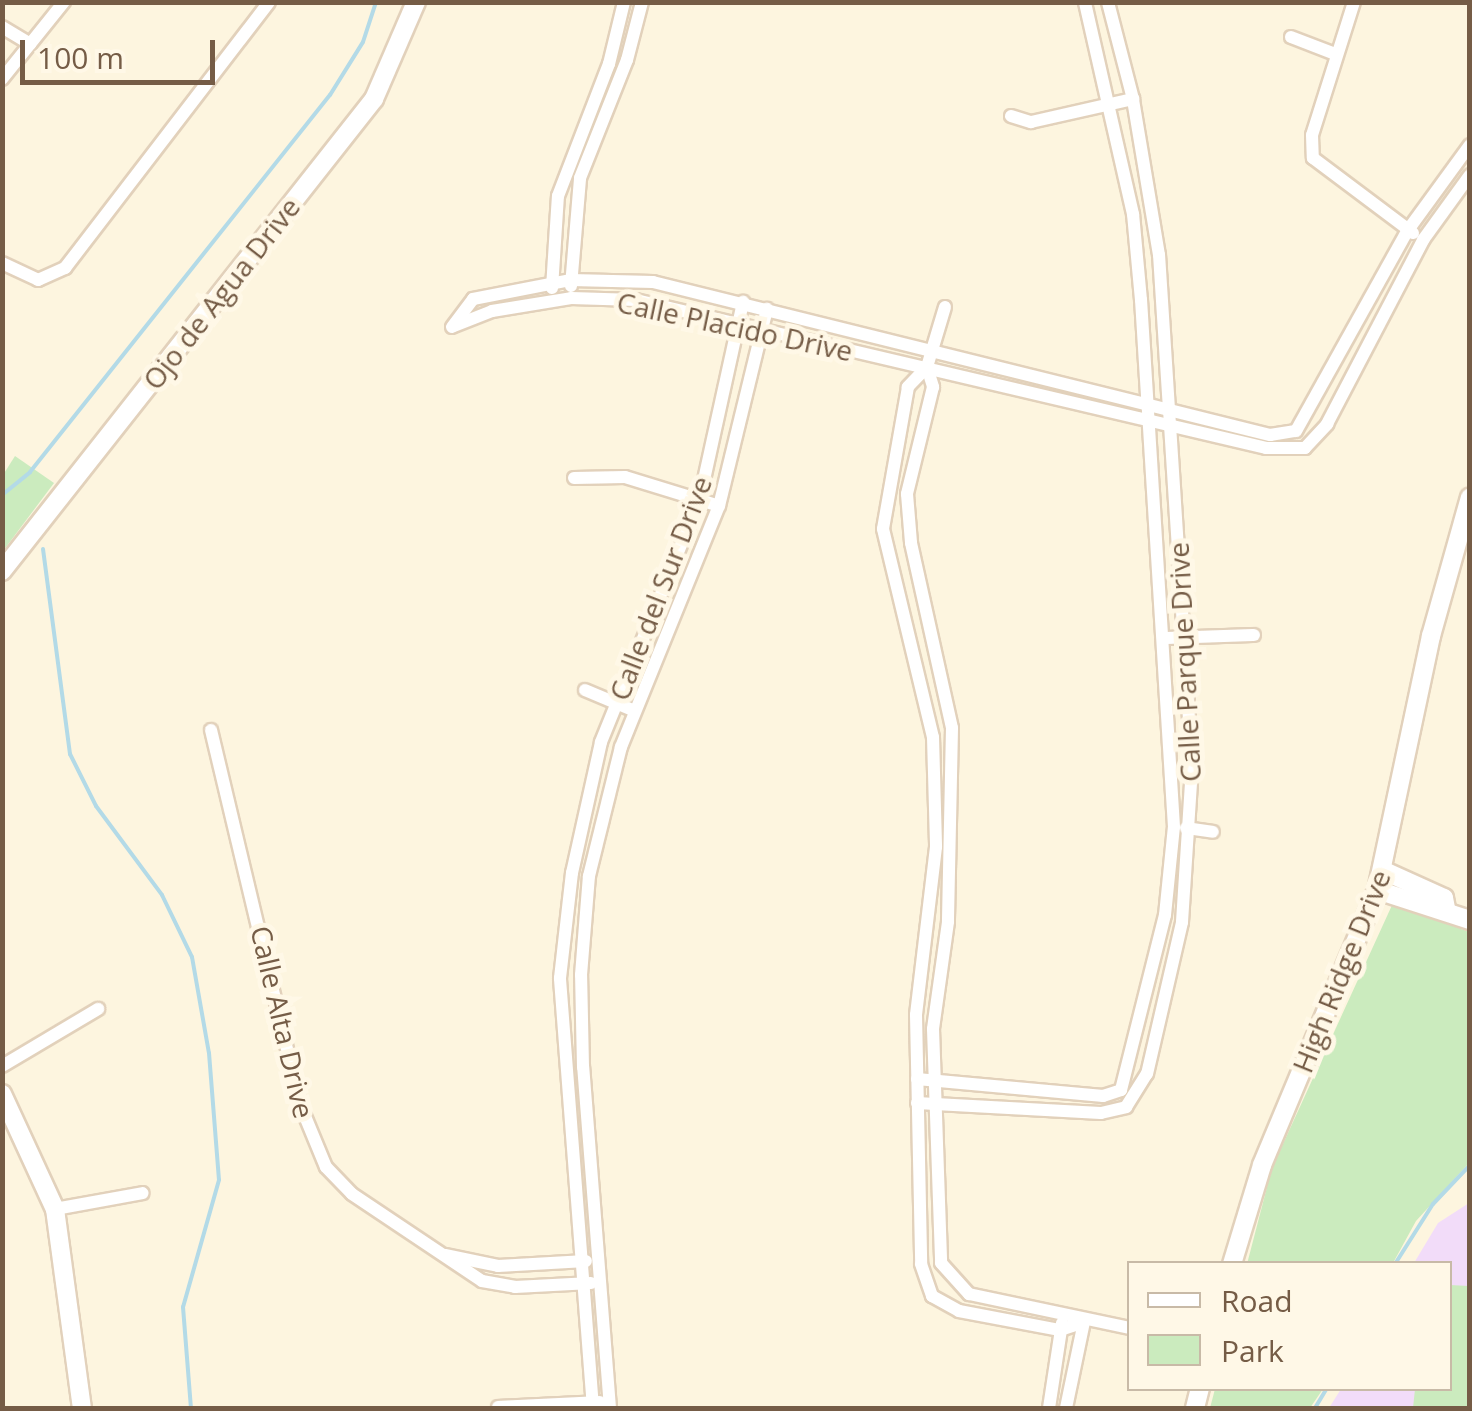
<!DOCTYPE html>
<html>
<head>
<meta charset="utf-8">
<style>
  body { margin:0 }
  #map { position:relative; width:1472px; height:1411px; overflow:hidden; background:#fdf5df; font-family:"Open Sans",sans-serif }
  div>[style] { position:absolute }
  .education>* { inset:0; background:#f2dcf9 }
  .green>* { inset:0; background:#cbebbe }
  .stream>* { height:4px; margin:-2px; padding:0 2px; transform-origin:2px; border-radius:2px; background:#b3dae7 }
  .roads { filter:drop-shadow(2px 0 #e2d1bb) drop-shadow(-2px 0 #e2d1bb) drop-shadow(0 2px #e2d1bb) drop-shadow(0 -2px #e2d1bb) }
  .street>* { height:12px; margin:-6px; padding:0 6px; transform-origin:6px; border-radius:6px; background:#fff }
  .secondary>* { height:18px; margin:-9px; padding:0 9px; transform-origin:9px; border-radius:9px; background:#fff }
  span { translate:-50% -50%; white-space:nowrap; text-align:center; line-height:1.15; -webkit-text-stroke:10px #fff8e7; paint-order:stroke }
  .street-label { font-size:28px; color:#755c46 }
  .frame { position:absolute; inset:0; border:5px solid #755c46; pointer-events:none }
  .legend { position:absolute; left:1127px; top:1261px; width:325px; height:130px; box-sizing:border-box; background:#fff8e7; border:2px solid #c8baa7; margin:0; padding:12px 18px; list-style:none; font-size:30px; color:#755c46 }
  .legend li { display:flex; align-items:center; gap:20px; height:50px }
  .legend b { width:50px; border:2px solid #c8baa7 }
  .scale { position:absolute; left:20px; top:40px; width:195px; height:45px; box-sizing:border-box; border:5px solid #755c46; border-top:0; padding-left:12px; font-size:30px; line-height:35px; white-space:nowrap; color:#755c46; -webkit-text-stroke:8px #fff8e7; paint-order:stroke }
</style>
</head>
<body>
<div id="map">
  <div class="education">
    <i style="clip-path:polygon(1469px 1203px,1469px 1408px,1329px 1408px,1341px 1389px,1450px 1388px,1450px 1264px,1414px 1263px,1438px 1223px)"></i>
  </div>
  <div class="green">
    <i style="clip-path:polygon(15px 456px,54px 483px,3px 551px,3px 475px)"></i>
    <i style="clip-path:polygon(1393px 903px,1469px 932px,1469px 1163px,1416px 1221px,1393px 1263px,1247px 1264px,1272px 1168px)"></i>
    <i style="clip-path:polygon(1450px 1285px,1469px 1286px,1469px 1408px,1413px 1408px,1415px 1389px,1450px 1388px)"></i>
    <i style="clip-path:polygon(1215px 1389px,1215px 1388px,1323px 1389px,1310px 1408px,1210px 1408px)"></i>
  </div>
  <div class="stream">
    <i style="left:2px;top:495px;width:36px;rotate:-39deg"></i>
    <i style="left:30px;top:472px;width:482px;rotate:-51.5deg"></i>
    <i style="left:330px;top:95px;width:62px;rotate:-58.1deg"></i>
    <i style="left:363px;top:42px;width:42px;rotate:-72deg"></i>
    <i style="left:43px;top:549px;width:207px;rotate:82.5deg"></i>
    <i style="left:70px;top:754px;width:58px;rotate:63.4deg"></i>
    <i style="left:96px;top:806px;width:111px;rotate:53.4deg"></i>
    <i style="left:162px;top:895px;width:69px;rotate:64.2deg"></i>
    <i style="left:192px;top:957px;width:97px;rotate:80deg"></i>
    <i style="left:209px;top:1053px;width:127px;rotate:85.5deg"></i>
    <i style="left:219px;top:1180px;width:132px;rotate:105.8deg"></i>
    <i style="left:183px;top:1307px;width:101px;rotate:85.5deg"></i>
    <i style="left:1395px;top:1264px;width:71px;rotate:-57.7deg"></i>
    <i style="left:1433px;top:1204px;width:54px;rotate:-46.5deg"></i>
    <i style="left:1315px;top:1408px;width:23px;rotate:-59deg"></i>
  </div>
  <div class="roads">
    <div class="street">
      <i style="left:1354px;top:2px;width:139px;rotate:107.5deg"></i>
      <i style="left:1312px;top:135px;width:23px;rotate:88deg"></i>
      <i style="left:1313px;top:158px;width:125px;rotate:36.9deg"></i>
      <i style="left:2px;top:27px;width:33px;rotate:31deg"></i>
      <i style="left:1291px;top:37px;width:47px;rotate:21.1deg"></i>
      <i style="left:2px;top:79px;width:99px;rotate:-51.2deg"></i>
      <i style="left:1011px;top:116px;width:21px;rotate:17deg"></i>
      <i style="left:1031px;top:122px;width:105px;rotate:-12.7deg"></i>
      <i style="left:2px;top:263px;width:40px;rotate:25deg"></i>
      <i style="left:38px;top:280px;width:30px;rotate:-24deg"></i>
      <i style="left:65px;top:268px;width:335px;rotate:-52.5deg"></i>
      <i style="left:571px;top:286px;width:108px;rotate:-85.2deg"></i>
      <i style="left:580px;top:178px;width:127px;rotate:-68.3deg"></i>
      <i style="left:627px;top:60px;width:60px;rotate:-75.5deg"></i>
      <i style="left:552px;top:288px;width:92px;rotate:-86.3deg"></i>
      <i style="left:558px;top:196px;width:142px;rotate:-68.9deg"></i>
      <i style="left:609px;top:64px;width:64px;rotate:-76.4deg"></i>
      <i style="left:945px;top:307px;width:63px;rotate:106.7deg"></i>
      <i style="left:927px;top:367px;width:28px;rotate:134deg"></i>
      <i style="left:908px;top:387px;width:144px;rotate:100deg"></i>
      <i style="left:883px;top:529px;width:214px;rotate:76.5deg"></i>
      <i style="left:933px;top:737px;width:110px;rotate:88.4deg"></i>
      <i style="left:936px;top:847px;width:169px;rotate:96.8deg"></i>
      <i style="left:916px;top:1015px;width:249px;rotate:88.8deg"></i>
      <i style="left:921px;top:1264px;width:34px;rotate:71deg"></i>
      <i style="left:932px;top:1296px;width:31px;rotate:29deg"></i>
      <i style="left:959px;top:1311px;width:103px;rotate:10.7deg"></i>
      <i style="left:1060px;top:1330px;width:25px;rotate:-18deg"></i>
      <i style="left:454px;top:326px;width:41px;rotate:-21.5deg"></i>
      <i style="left:492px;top:311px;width:80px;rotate:-9.3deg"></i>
      <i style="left:571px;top:298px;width:65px;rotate:1.8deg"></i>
      <i style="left:636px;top:300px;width:647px;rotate:13.22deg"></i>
      <i style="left:1266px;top:448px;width:39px"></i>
      <i style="left:1305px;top:448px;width:33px;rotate:-47deg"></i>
      <i style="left:1327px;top:424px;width:208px;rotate:-62.4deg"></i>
      <i style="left:1423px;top:240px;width:80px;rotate:-54.1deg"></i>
      <i style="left:452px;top:327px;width:35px;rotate:-53deg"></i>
      <i style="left:473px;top:299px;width:100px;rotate:-11deg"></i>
      <i style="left:571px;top:280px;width:82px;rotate:1.4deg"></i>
      <i style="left:653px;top:282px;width:636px;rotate:13.93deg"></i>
      <i style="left:1270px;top:435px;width:26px;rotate:-9deg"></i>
      <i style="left:1296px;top:431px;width:230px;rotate:-60.9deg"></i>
      <i style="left:1408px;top:230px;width:105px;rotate:-53.9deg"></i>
      <i style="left:927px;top:367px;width:21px;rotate:73deg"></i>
      <i style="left:933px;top:387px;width:110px;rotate:103.7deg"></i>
      <i style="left:907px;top:494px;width:49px;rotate:85.3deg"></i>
      <i style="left:911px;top:543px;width:189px;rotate:77.5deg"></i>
      <i style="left:952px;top:728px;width:194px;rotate:91.2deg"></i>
      <i style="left:948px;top:922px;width:108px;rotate:98deg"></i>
      <i style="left:933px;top:1029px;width:234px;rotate:88deg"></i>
      <i style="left:941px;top:1263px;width:42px;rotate:47.9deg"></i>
      <i style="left:969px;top:1294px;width:165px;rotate:11.9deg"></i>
      <i style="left:574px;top:478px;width:51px;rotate:-1.1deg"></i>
      <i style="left:625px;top:477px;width:98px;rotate:17.1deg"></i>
      <i style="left:1165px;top:638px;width:89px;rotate:-1.9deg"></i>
      <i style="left:585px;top:690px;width:54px;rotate:22.8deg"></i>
      <i style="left:211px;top:730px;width:384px;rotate:76.6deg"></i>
      <i style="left:300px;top:1104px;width:68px;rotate:67.6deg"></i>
      <i style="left:326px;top:1167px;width:37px;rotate:46deg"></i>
      <i style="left:352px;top:1194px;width:156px;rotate:33.8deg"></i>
      <i style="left:482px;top:1281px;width:34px;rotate:10deg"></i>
      <i style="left:515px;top:1287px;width:76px;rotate:-3deg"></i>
      <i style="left:1186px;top:828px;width:27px;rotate:8deg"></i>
      <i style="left:2px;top:1066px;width:112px;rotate:-30.7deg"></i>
      <i style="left:917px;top:1079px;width:187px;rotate:5.2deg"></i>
      <i style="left:1103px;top:1096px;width:19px;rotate:-18deg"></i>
      <i style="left:1121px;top:1090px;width:180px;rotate:-75.9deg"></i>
      <i style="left:1165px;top:915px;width:88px;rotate:-84.2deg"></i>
      <i style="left:1174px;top:827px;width:528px;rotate:-93.58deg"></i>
      <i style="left:1141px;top:300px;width:86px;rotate:-95.3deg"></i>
      <i style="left:1133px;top:214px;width:217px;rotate:-102.8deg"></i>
      <i style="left:917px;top:1103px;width:184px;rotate:3.1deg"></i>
      <i style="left:1101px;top:1113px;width:26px;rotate:-13deg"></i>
      <i style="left:1126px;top:1107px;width:39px;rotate:-58deg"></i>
      <i style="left:1147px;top:1074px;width:156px;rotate:-77deg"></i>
      <i style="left:1182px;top:922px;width:156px;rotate:-86.3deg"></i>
      <i style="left:1192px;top:766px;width:512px;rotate:-93.69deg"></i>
      <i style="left:1159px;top:255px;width:158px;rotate:-99.5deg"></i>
      <i style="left:1133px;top:99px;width:100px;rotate:-104.5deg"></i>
      <i style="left:55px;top:1209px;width:89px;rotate:-10.3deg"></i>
      <i style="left:445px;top:1255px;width:54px;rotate:11.7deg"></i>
      <i style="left:498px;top:1266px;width:88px;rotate:-3.3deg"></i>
      <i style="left:498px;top:1407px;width:102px;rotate:-2.8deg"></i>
      <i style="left:593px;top:1408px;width:431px;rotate:-94.4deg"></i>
      <i style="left:560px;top:978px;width:106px;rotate:-83.5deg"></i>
      <i style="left:572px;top:873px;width:134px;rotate:-77.5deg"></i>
      <i style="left:601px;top:742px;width:263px;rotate:-67.9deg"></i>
      <i style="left:700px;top:498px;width:201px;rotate:-77.6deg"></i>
      <i style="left:610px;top:1408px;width:342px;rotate:-94.5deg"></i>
      <i style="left:583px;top:1067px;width:92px;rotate:-91.2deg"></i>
      <i style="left:581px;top:975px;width:99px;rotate:-85.4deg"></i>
      <i style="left:589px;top:876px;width:133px;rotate:-76.1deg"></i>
      <i style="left:621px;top:747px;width:260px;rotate:-67.9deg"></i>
      <i style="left:719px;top:506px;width:203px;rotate:-76.3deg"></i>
      <i style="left:1049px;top:1408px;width:86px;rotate:-81.3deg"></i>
      <i style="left:1066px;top:1408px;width:88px;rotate:-78.2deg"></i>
    </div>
    <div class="secondary">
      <i style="left:2px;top:571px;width:601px;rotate:-51.76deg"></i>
      <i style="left:374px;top:99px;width:106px;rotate:-66.6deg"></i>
      <i style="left:1382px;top:870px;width:68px;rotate:24.3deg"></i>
      <i style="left:1444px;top:898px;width:10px;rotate:79deg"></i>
      <i style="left:1377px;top:890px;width:98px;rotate:17.9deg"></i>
      <i style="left:2px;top:1094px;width:127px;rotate:65.3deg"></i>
      <i style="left:55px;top:1209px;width:201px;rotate:82.3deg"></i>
      <i style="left:1232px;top:1264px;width:103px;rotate:-73.1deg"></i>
      <i style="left:1262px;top:1165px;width:298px;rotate:-67.3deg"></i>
      <i style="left:1377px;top:890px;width:260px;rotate:-78deg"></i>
      <i style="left:1431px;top:636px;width:144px;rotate:-74.3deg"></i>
      <i style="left:1195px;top:1408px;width:21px;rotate:-76deg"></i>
    </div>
  </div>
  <div class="street-label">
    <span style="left:221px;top:293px;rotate:-52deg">Ojo de Agua Drive</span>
    <span style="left:735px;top:326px;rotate:12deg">Calle Placido Drive</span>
    <span style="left:660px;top:588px;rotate:-69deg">Calle del Sur Drive</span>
    <span style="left:1184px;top:662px;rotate:-93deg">Calle Parque Drive</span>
    <span style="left:1341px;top:971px;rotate:-68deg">High Ridge Drive</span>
    <span style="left:283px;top:1022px;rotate:77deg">Calle Alta Drive</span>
  </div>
  <div class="frame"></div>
  <ul class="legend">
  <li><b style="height:12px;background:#fff"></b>Road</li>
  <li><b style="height:28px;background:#cbebbe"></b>Park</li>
  </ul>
  <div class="scale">100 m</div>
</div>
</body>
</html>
